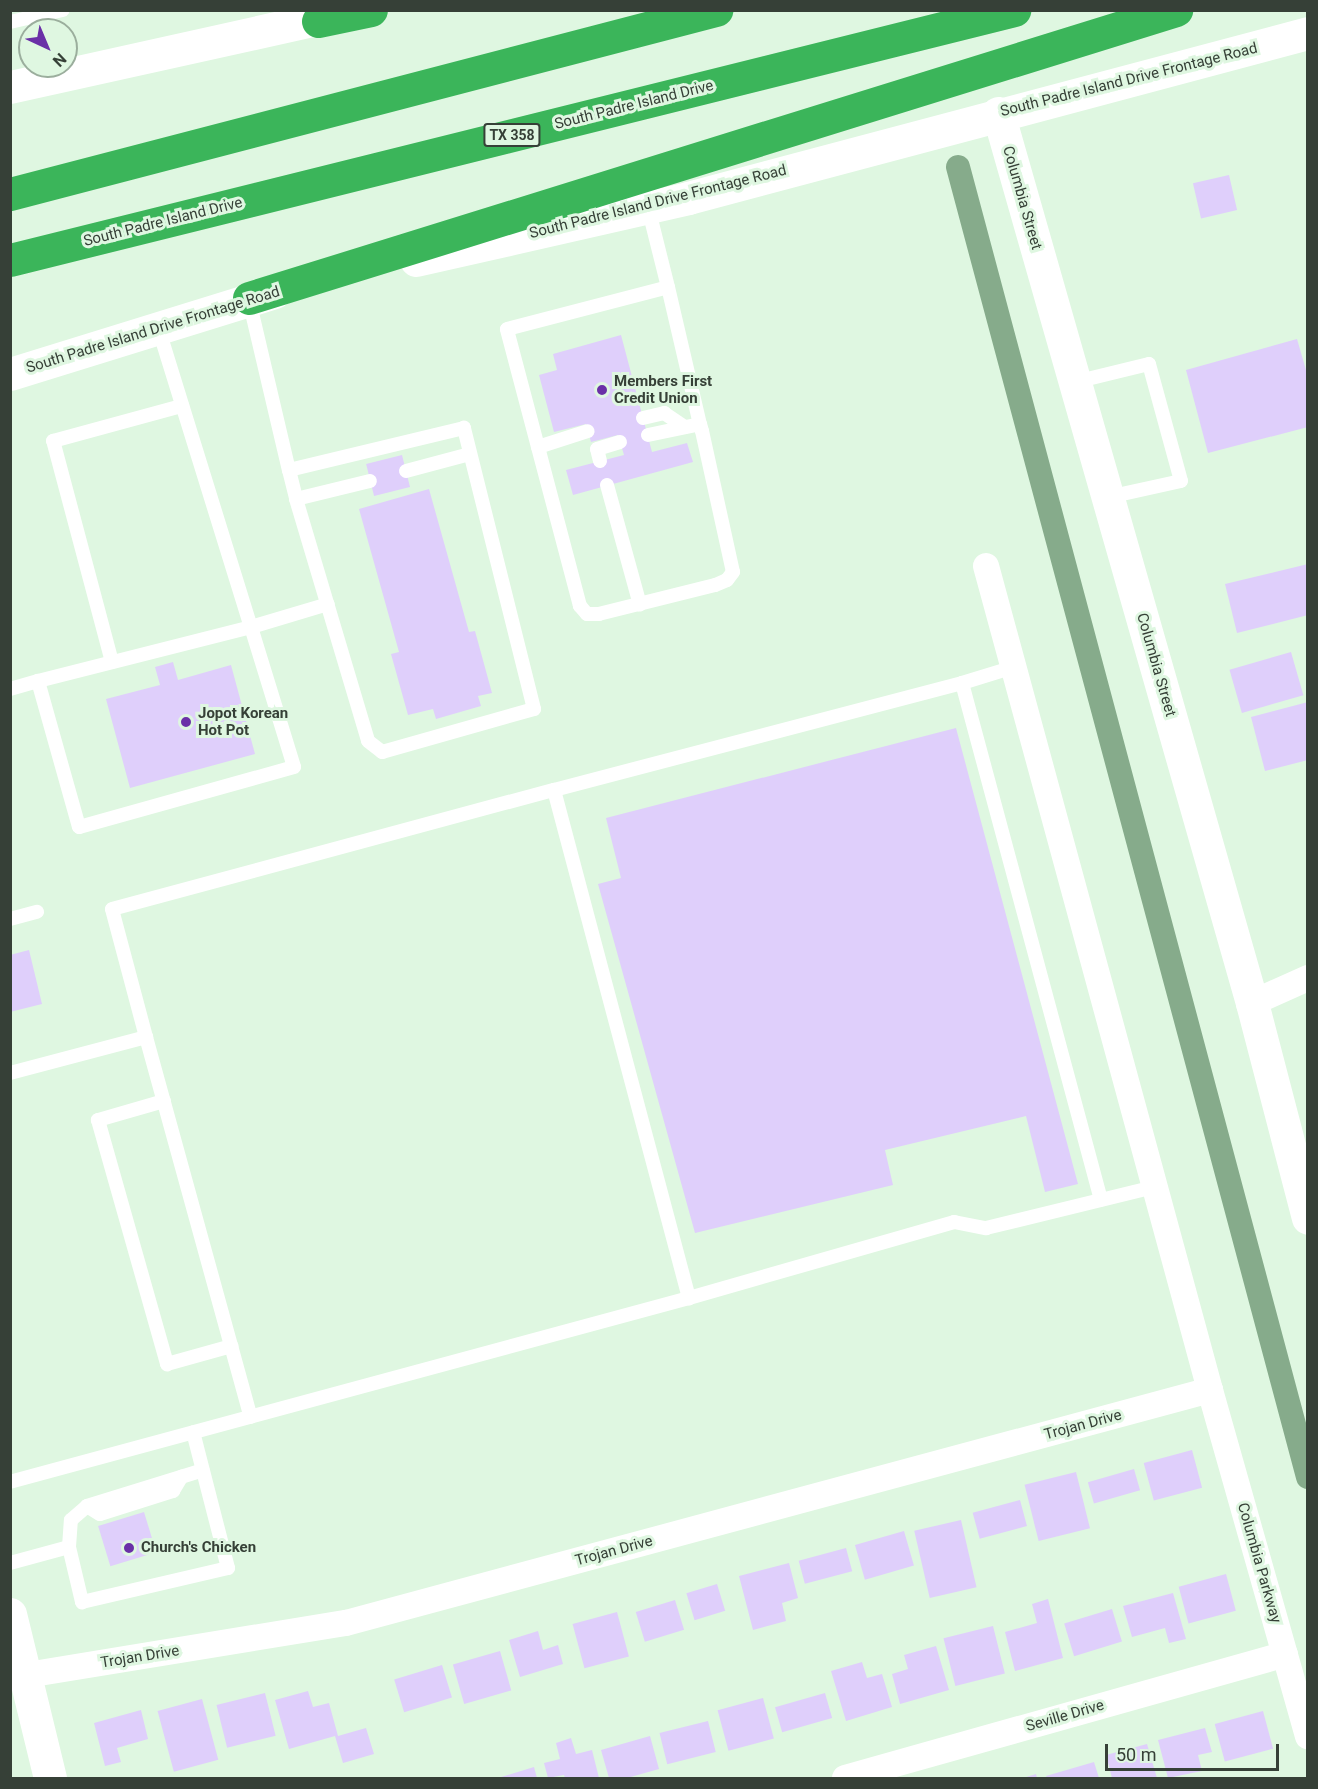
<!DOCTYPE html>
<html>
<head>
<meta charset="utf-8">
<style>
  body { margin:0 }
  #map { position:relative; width:1318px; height:1789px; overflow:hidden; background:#dff7e1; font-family:Roboto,sans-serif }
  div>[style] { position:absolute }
  .canal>* { height:24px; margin:-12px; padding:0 12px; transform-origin:12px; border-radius:12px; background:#86ab8b }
  .building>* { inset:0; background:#dfcffb; transform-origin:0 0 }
  .service>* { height:14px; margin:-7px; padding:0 7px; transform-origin:7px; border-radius:7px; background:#fff }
  .minor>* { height:26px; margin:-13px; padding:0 13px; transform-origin:13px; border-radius:13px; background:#fff }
  .tertiary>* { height:33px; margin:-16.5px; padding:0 16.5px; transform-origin:16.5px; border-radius:16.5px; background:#fff }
  .secondary>* { height:33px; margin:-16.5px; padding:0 16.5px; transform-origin:16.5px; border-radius:16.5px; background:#fff }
  .motorway>* { height:33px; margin:-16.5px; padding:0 16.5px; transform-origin:16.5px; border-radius:16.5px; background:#3bb55a }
  .dots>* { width:16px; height:16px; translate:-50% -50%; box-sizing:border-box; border:3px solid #dff7e1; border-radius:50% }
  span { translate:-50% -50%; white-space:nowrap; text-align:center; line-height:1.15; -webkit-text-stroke:6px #dff7e1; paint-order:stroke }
  .shield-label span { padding:2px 4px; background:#dff7e1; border:2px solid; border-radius:4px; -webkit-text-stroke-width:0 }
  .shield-label { font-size:14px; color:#364037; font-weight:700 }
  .street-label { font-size:15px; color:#364037 }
  .poi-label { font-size:15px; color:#364037; font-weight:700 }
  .left { translate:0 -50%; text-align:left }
  .frame { position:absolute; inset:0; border:12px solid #364037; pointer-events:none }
  .north { position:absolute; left:18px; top:18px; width:60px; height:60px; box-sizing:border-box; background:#dff7e1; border:2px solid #9bae9d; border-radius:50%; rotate:136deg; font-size:16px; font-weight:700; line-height:24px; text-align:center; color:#364037 }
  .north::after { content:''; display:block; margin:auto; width:21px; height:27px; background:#6a30a7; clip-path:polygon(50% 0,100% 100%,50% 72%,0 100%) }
  .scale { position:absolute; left:1105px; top:1744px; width:174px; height:27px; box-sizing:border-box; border:3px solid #364037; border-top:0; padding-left:8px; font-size:18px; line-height:21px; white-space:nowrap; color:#364037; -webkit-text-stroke:4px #dff7e1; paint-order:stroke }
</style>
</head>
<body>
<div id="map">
  <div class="canal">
    <i style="left:958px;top:167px;width:1356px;rotate:75.04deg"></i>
  </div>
  <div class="building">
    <i style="left:1229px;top:175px;width:36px;height:37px;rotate:77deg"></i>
    <i style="clip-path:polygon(621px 335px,652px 452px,687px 443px,693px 462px,573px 495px,566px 470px,624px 455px,618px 435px,591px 442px,586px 424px,554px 432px,539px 375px,557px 370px,553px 354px)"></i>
    <i style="clip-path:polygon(1297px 339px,1308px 377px,1308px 427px,1208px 453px,1186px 370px)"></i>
    <i style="left:402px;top:455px;width:33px;height:37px;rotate:76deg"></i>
    <i style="clip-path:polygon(429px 489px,469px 632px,475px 631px,492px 693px,478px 696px,481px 706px,436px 719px,433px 709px,408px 715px,391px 654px,399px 652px,359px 509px)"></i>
    <i style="clip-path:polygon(1308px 564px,1308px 615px,1237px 633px,1225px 584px)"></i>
    <i style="left:1291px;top:652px;width:45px;height:64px;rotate:74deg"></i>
    <i style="clip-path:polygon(173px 662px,178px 680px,231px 665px,255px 754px,130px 788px,106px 699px,160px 685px,155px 667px)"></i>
    <i style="clip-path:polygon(1308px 702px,1308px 760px,1265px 771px,1251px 717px)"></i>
    <i style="clip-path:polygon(956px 728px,1078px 1184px,1045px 1192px,1026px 1116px,885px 1150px,893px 1185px,695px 1233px,598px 884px,621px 878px,606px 818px)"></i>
    <i style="clip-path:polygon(29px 950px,42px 1004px,10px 1012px,10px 955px)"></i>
    <i style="left:1192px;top:1450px;width:39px;height:50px;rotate:75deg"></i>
    <i style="left:1134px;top:1469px;width:22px;height:48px;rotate:74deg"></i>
    <i style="left:1076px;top:1472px;width:58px;height:53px;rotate:76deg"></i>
    <i style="left:1020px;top:1500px;width:27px;height:49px;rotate:75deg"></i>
    <i style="left:144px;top:1512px;width:42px;height:48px;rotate:73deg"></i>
    <i style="left:961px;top:1520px;width:69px;height:48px;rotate:77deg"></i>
    <i style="left:904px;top:1531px;width:36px;height:51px;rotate:74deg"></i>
    <i style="left:846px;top:1548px;width:24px;height:49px;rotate:75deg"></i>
    <i style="clip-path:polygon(789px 1563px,798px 1598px,782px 1603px,786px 1621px,753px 1630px,739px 1576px)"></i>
    <i style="left:1226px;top:1574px;width:38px;height:49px;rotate:75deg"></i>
    <i style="left:717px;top:1584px;width:28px;height:32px;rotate:73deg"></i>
    <i style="clip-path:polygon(1173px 1593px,1186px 1639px,1169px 1643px,1165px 1628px,1132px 1637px,1123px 1606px)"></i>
    <i style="clip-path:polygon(1048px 1599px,1063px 1658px,1015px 1671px,1005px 1632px,1037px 1623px,1032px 1604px)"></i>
    <i style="left:675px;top:1600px;width:31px;height:41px;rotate:73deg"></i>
    <i style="left:1112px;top:1609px;width:34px;height:50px;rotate:73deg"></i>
    <i style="left:617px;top:1612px;width:46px;height:46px;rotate:75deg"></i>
    <i style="left:993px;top:1626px;width:49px;height:51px;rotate:76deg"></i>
    <i style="clip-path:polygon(538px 1631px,543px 1650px,558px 1645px,563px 1664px,520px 1677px,509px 1640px)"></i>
    <i style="clip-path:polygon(936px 1646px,949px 1690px,900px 1704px,892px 1674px,908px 1669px,904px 1655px)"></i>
    <i style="left:500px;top:1651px;width:41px;height:49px;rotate:74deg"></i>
    <i style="clip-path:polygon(862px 1662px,867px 1678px,882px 1674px,892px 1707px,846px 1721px,831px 1671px)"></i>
    <i style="left:442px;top:1665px;width:34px;height:50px;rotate:73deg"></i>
    <i style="clip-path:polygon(308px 1691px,313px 1707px,329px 1703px,338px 1736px,366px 1728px,374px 1754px,343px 1763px,335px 1736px,289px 1749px,275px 1700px)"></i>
    <i style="left:265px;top:1693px;width:44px;height:50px;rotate:76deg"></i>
    <i style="left:825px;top:1693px;width:26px;height:52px;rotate:74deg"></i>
    <i style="left:763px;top:1698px;width:42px;height:47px;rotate:75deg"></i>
    <i style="left:202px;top:1699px;width:63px;height:46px;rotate:75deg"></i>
    <i style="clip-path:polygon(141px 1710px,148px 1739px,117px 1748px,121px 1762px,105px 1766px,94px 1723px)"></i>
    <i style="left:1263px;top:1711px;width:39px;height:50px;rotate:75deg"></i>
    <i style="left:708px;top:1721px;width:32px;height:50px;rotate:76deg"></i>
    <i style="clip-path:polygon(1205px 1728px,1212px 1752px,1198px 1755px,1202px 1771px,1168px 1778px,1158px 1740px)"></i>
    <i style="clip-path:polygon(650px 1736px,659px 1769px,627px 1778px,609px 1778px,601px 1750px)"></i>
    <i style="clip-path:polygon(571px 1738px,576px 1754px,592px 1750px,599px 1778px,565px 1778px,564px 1775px,548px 1778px,544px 1763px,560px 1759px,556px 1743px)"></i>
    <i style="clip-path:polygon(1147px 1744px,1157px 1778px,1112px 1778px,1106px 1755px)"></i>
    <i style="clip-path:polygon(1094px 1762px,1099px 1778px,1047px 1778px,1046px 1776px)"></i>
    <i style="clip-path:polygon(534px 1767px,537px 1778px,498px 1778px)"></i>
    <i style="clip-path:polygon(1036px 1774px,1037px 1778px,1023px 1778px)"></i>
  </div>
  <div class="service">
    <i style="left:10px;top:22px;width:54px;rotate:-12.8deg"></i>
    <i style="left:648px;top:207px;width:82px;rotate:76deg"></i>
    <i style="left:668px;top:287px;width:141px;rotate:76.9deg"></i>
    <i style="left:700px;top:424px;width:7px;rotate:74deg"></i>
    <i style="left:702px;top:431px;width:144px;rotate:77.6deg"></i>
    <i style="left:733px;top:572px;width:10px;rotate:127deg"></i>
    <i style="left:727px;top:580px;width:13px;rotate:157deg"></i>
    <i style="left:715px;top:585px;width:120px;rotate:166deg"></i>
    <i style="left:599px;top:614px;width:12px;rotate:180deg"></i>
    <i style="left:587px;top:614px;width:11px;rotate:-131deg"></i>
    <i style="left:580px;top:606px;width:286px;rotate:-104.8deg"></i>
    <i style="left:507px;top:329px;width:166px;rotate:-14.6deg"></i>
    <i style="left:249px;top:300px;width:175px;rotate:76.8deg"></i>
    <i style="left:289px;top:470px;width:30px;rotate:76deg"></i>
    <i style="left:296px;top:499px;width:252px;rotate:73.4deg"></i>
    <i style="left:368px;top:741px;width:18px;rotate:38deg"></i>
    <i style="left:382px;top:752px;width:158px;rotate:-15.8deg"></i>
    <i style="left:534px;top:709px;width:290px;rotate:-104deg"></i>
    <i style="left:464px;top:428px;width:180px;rotate:166.5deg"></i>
    <i style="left:158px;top:327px;width:314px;rotate:72.8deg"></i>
    <i style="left:251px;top:627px;width:146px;rotate:72.9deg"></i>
    <i style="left:294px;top:767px;width:223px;rotate:164.4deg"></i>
    <i style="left:79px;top:827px;width:152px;rotate:-105.7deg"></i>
    <i style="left:38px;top:681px;width:220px;rotate:-14.2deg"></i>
    <i style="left:251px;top:627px;width:80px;rotate:-16.6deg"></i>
    <i style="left:1075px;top:382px;width:76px;rotate:-13.7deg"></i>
    <i style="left:1149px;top:364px;width:121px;rotate:74.7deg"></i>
    <i style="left:1181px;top:481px;width:75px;rotate:167.6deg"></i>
    <i style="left:643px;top:418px;width:22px;rotate:-13deg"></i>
    <i style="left:664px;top:413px;width:25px;rotate:34deg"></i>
    <i style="left:648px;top:435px;width:53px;rotate:-11.9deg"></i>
    <i style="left:538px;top:447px;width:52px;rotate:-17.7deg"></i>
    <i style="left:600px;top:461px;width:12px;rotate:-104deg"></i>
    <i style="left:597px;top:449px;width:24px;rotate:-17deg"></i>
    <i style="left:406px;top:471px;width:66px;rotate:-14.9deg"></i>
    <i style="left:607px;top:485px;width:124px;rotate:74.6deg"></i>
    <i style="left:296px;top:499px;width:76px;rotate:-13.7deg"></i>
    <i style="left:112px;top:662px;width:229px;rotate:-104.9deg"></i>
    <i style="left:53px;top:441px;width:134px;rotate:-15.2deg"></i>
    <i style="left:962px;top:683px;width:54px;rotate:-17.1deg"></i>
    <i style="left:10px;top:689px;width:29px;rotate:-16deg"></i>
    <i style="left:554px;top:790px;width:422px;rotate:-14.7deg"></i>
    <i style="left:962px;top:683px;width:535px;rotate:74.95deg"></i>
    <i style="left:10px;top:919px;width:28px;rotate:-15deg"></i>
    <i style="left:146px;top:1037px;width:394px;rotate:74.6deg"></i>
    <i style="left:10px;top:1073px;width:141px;rotate:-14.8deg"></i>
    <i style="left:146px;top:1037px;width:132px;rotate:-104.9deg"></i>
    <i style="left:112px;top:909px;width:458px;rotate:-15.1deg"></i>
    <i style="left:554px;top:790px;width:526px;rotate:75.12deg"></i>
    <i style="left:689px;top:1298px;width:703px;rotate:164.84deg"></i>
    <i style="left:164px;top:1101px;width:69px;rotate:163.9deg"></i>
    <i style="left:98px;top:1120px;width:254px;rotate:74.2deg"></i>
    <i style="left:167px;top:1364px;width:67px;rotate:-15.5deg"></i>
    <i style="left:689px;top:1298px;width:276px;rotate:-16deg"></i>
    <i style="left:954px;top:1222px;width:33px;rotate:11deg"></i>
    <i style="left:986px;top:1228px;width:173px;rotate:-13.7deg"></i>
    <i style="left:87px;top:1506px;width:15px;rotate:32deg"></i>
    <i style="left:100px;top:1514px;width:77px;rotate:-17.5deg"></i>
    <i style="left:173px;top:1491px;width:17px;rotate:-59deg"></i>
    <i style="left:69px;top:1547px;width:27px;rotate:-86deg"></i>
    <i style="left:71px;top:1520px;width:21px;rotate:-41deg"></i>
    <i style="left:87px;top:1506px;width:121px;rotate:-17.2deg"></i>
    <i style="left:10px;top:1563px;width:61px;rotate:-15.2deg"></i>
    <i style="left:69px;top:1547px;width:57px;rotate:76.7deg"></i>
    <i style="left:82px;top:1602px;width:150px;rotate:-13.1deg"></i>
    <i style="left:228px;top:1568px;width:140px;rotate:-104.4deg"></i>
  </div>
  <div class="minor">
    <i style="left:986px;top:566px;width:854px;rotate:74.79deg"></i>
    <i style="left:1210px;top:1390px;width:360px;rotate:74.2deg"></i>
    <i style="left:1252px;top:1003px;width:61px;rotate:-24.1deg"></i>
    <i style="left:27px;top:1675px;width:323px;rotate:-9.3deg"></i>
    <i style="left:346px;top:1623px;width:895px;rotate:-15.09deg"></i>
    <i style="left:845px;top:1778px;width:457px;rotate:-15.7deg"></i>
  </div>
  <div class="tertiary">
    <i style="left:998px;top:113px;width:926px;rotate:74.07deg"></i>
    <i style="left:1252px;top:1003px;width:222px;rotate:75.4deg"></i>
  </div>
  <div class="secondary">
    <i style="left:10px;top:87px;width:342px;rotate:-12.5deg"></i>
    <i style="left:416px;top:260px;width:279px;rotate:-12.8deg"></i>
    <i style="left:688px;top:198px;width:642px;rotate:-14.9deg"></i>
    <i style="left:10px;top:374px;width:277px;rotate:-17.2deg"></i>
    <i style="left:10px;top:1614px;width:169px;rotate:76.3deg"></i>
  </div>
  <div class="motorway">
    <i style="left:318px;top:21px;width:54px;rotate:-11.7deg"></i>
    <i style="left:10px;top:194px;width:730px;rotate:-14.61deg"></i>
    <i style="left:10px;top:260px;width:1035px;rotate:-13.98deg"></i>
    <i style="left:249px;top:298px;width:971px;rotate:-17.26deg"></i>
  </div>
  <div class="dots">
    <i style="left:602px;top:390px;background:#6a30a7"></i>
    <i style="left:186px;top:722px;background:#6a30a7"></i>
    <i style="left:129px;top:1548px;background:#6a30a7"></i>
  </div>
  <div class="shield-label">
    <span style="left:512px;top:135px">TX 358</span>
  </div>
  <div class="street-label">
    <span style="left:1129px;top:80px;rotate:-14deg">South Padre Island Drive Frontage Road</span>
    <span style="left:634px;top:105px;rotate:-14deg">South Padre Island Drive</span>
    <span style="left:1022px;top:198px;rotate:74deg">Columbia Street</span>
    <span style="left:658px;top:202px;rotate:-14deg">South Padre Island Drive Frontage Road</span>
    <span style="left:163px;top:222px;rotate:-14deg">South Padre Island Drive</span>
    <span style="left:153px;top:330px;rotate:-17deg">South Padre Island Drive Frontage Road</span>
    <span style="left:1156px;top:665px;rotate:74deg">Columbia Street</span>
    <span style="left:1083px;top:1425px;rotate:-15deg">Trojan Drive</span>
    <span style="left:614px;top:1551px;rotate:-15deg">Trojan Drive</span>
    <span style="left:1259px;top:1563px;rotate:74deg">Columbia Parkway</span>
    <span style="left:140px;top:1657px;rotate:-9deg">Trojan Drive</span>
    <span style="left:1065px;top:1716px;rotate:-16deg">Seville Drive</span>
  </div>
  <div class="poi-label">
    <span class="left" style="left:614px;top:390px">Members First<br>Credit Union</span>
    <span class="left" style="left:198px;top:722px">Jopot Korean<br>Hot Pot</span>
    <span class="left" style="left:141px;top:1548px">Church's Chicken</span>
  </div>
  <div class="frame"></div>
  <div class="north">N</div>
  <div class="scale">50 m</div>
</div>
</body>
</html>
